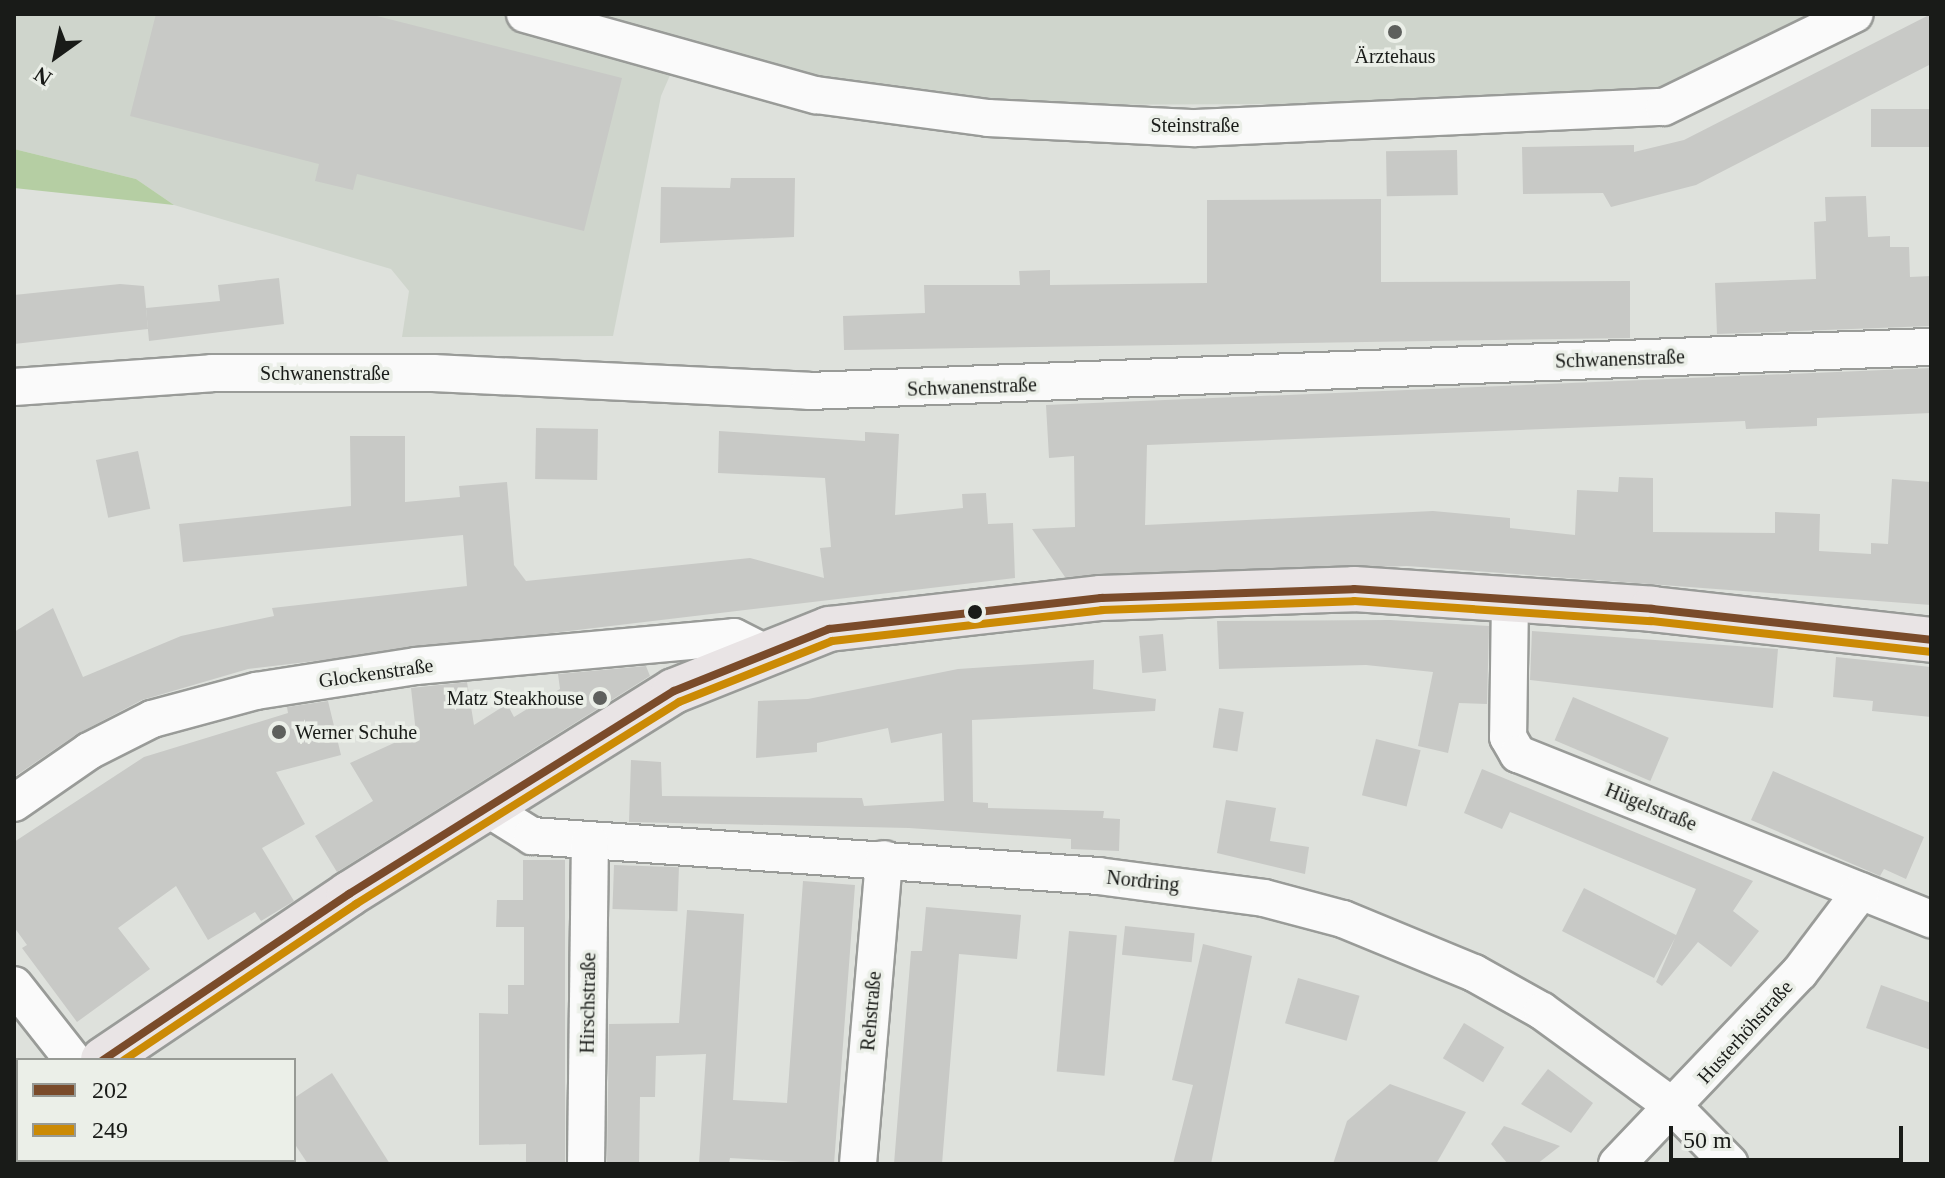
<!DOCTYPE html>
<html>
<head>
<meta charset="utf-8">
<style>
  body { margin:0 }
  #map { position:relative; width:1945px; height:1178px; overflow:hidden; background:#dee1dc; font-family:Georgia,serif }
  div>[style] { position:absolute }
  .built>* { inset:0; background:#cfd5cc }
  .forest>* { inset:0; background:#b5cea3 }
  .building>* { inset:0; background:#c8c9c6; transform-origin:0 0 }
  .roads { filter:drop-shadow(2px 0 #999b98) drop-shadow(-2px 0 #999b98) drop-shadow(0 2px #999b98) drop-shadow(0 -2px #999b98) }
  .minor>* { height:36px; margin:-18px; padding:0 18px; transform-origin:18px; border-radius:18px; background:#fafafa }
  .major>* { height:44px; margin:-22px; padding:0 22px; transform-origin:22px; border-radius:22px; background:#e9e4e5 }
  .bus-1>* { height:8px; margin:-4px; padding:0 4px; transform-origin:4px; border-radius:4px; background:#7a4b2a }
  .bus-2>* { height:8px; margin:-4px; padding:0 4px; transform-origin:4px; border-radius:4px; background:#cb8a05 }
  .dots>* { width:22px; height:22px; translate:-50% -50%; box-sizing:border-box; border:4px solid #ebefe8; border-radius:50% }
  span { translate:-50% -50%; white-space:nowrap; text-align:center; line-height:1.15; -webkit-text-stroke:7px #ebefe8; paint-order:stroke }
  .poi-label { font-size:20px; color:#191b18 }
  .right { translate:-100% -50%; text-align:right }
  .left { translate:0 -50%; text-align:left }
  .street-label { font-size:20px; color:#191b18 }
  .frame { position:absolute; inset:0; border:16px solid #191b18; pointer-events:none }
  .legend { position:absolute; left:16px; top:1058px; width:280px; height:104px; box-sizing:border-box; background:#ebefe8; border:2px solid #979a95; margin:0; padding:10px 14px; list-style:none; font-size:24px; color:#191b18 }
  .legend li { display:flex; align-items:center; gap:16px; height:40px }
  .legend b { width:40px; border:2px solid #979a95 }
  .north { position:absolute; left:16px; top:16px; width:80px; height:80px; -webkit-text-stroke:6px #ebefe8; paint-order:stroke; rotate:213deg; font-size:22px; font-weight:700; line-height:32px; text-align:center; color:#191b18 }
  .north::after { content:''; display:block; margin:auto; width:28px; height:36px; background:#191b18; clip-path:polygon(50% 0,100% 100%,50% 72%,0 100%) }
  .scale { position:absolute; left:1669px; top:1126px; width:234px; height:36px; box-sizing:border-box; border:4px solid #191b18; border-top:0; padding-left:10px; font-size:24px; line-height:28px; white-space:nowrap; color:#191b18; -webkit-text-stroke:6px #ebefe8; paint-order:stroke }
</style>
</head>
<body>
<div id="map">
  <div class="built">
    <i style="clip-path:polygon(14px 14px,1829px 14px,1651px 94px,1456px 103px,1045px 105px,827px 79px,684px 43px,661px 96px,613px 336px,402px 337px,409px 291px,391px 269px,174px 205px,136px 179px,14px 149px)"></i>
  </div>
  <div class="forest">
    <i style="clip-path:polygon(14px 149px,136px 179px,174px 205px,14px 188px)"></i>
  </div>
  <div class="building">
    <i style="clip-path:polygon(156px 14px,369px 14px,622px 78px,584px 231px,357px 174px,353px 190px,315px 181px,319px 164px,130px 116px)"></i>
    <i style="clip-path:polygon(1931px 14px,1931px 64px,1696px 185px,1611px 207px,1603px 193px,1523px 194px,1522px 147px,1634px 145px,1634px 152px,1684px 140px)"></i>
    <i style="left:1931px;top:109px;width:38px;height:60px;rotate:90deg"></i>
    <i style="left:1457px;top:150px;width:45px;height:71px;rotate:89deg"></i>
    <i style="clip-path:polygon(731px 178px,795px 178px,794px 237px,660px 243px,661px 187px,730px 188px)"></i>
    <i style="clip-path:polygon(1866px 196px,1868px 237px,1890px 236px,1890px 247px,1909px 247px,1910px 277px,1931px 276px,1931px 326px,1717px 334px,1715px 283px,1816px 279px,1814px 222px,1826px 221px,1825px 197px)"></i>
    <i style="clip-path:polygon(1381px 199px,1381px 282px,1630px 281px,1630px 338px,844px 350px,843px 316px,925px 313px,924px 285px,1020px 285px,1019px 271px,1050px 270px,1050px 285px,1207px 283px,1207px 200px)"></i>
    <i style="clip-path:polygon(279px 278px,284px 324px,149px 341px,146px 308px,220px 301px,218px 285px)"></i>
    <i style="clip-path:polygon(120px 284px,144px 286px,148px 329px,14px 344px,14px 295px)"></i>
    <i style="clip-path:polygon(1931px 368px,1931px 413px,1817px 418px,1817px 426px,1746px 429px,1745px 421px,1147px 445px,1145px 525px,1433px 511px,1510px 518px,1510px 528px,1575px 535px,1577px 490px,1618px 492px,1619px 477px,1653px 478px,1653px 532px,1775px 533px,1775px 512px,1820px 514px,1819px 551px,1871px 554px,1871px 543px,1888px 544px,1892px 479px,1931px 482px,1931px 605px,1407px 566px,1065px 577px,1032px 529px,1075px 527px,1074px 456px,1049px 458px,1046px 405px)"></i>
    <i style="left:536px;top:428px;width:62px;height:51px;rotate:1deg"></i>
    <i style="clip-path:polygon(719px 431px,865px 441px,865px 432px,899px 434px,895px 515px,963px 508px,962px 494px,986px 493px,988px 524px,1013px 523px,1015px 578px,248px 669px,142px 700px,77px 734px,14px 777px,14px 632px,53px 608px,83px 677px,181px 636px,274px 616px,272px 608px,467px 586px,463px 535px,183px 562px,179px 524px,351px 506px,350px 436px,405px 436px,405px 502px,460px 497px,459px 486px,507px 482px,514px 565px,526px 581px,750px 558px,824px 578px,820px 548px,831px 547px,825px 478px,718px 473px)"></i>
    <i style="left:138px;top:451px;width:59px;height:43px;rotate:78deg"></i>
    <i style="clip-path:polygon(1390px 620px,1489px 626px,1487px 704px,1459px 703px,1448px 753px,1418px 746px,1433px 672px,1366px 665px,1219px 669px,1217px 621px)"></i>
    <i style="clip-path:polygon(1532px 631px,1778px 649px,1773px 708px,1530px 680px)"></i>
    <i style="left:1163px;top:634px;width:37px;height:24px;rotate:85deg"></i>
    <i style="clip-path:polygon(1836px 657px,1931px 667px,1931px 717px,1872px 711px,1873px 701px,1833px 697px)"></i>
    <i style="clip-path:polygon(1094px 660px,1093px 689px,1156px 699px,1155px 711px,972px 720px,973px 802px,988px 803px,988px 808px,1104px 811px,1103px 818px,1120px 819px,1119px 851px,1071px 849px,1071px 839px,909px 828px,629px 822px,631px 760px,661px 762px,662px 796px,862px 798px,864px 806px,944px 801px,942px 733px,891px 743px,888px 728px,817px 743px,817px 752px,756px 758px,758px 701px,808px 699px,958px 669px)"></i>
    <i style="clip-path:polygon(646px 666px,650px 676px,337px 872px,315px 836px,373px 801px,350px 763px,416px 733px,411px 688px,467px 682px,474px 725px,507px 704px,514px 717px,560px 689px,558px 674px)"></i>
    <i style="left:1573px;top:697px;width:104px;height:47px;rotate:23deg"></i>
    <i style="clip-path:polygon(328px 701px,341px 755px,276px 772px,305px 824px,262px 848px,294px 901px,261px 921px,255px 912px,208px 940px,176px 886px,118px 928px,150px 969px,77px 1022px,22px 948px,27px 945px,14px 927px,14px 842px,144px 757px,288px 713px,287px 707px)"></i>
    <i style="left:1219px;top:708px;width:25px;height:40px;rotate:9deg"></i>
    <i style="left:1376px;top:739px;width:46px;height:58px;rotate:14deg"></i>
    <i style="clip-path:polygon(1482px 769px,1753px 881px,1733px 911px,1759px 931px,1731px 967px,1698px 942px,1662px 986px,1656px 982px,1675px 938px,1654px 978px,1562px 931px,1584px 888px,1676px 935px,1696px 889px,1510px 812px,1502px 829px,1464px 813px)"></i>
    <i style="clip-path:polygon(1773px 771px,1924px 837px,1906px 879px,1884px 869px,1880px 876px,1751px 820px)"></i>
    <i style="clip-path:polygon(1226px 800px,1276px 808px,1270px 841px,1309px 847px,1305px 874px,1217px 853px)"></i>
    <i style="clip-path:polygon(523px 860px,565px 860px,565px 1164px,526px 1164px,526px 1144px,479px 1145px,479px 1013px,508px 1014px,508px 985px,524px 985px,524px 927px,496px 927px,497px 900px,523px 900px)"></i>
    <i style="left:614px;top:865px;width:65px;height:44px;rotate:2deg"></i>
    <i style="clip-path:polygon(803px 881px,855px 885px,834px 1164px,730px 1158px,729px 1164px,699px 1164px,706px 1054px,656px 1056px,655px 1097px,640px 1097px,639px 1164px,607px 1164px,609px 1024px,679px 1023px,687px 910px,744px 914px,733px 1100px,787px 1103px)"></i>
    <i style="clip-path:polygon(926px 907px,1021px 915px,1017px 959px,959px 954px,942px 1164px,894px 1164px,911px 951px,922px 951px)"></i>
    <i style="left:1125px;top:926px;width:70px;height:29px;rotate:6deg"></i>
    <i style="left:1069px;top:931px;width:48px;height:141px;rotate:5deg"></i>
    <i style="clip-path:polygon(1203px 944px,1252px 956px,1211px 1164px,1173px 1164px,1193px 1085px,1172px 1080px)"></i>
    <i style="left:1298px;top:978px;width:64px;height:47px;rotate:16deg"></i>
    <i style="clip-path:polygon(1881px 985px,1931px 1003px,1931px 1050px,1866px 1028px)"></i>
    <i style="left:1464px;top:1023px;width:47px;height:41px;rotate:31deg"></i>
    <i style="clip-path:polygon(1548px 1069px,1593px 1103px,1571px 1133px,1521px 1104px)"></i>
    <i style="clip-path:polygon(332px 1073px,390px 1164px,308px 1164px,294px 1143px,294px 1098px)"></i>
    <i style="clip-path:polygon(1390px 1084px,1466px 1112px,1436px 1164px,1333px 1164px,1347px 1121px)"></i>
    <i style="clip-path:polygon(1504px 1126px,1560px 1146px,1537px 1164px,1508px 1164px,1491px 1144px)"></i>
  </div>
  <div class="roads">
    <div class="minor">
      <i style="left:525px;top:14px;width:302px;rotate:15.6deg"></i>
      <i style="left:816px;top:95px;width:174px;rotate:7.6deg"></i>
      <i style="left:988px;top:118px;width:208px;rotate:2.8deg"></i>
      <i style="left:1196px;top:128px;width:468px;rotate:-2.6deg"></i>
      <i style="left:1664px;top:107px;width:212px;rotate:-26deg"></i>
      <i style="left:14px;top:387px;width:198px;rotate:-4deg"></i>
      <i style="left:212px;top:373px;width:221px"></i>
      <i style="left:433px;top:373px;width:376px;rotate:2.7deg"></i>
      <i style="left:809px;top:391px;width:1123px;rotate:-2.25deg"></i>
      <i style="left:1510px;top:599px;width:138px;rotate:90.8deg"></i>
      <i style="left:1508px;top:737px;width:20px;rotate:60deg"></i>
      <i style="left:1518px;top:754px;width:445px;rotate:21.8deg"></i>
      <i style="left:14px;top:803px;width:91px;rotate:-34.7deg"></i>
      <i style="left:89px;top:751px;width:71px;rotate:-26.9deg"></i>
      <i style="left:152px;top:719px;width:108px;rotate:-15.1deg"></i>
      <i style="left:256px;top:691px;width:162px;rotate:-8.9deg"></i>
      <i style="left:416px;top:666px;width:319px;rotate:-5.2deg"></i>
      <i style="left:734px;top:637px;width:31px;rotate:27deg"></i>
      <i style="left:487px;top:808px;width:53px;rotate:31.9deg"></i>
      <i style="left:532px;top:836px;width:567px;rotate:4.04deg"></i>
      <i style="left:1098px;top:876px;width:167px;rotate:7.5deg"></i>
      <i style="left:1264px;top:898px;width:82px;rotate:14.9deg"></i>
      <i style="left:1343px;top:919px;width:142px;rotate:22.4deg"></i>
      <i style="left:1474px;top:973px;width:78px;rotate:29.2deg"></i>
      <i style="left:1542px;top:1011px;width:165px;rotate:36.1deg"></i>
      <i style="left:1675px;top:1108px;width:78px;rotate:45.5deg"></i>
      <i style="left:14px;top:985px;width:95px;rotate:51.8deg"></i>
      <i style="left:586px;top:1164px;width:322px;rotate:-89.3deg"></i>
      <i style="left:858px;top:1164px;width:306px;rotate:-85.1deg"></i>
      <i style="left:1617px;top:1164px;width:265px;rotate:-46.4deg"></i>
      <i style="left:1800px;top:972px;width:101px;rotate:-53deg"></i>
    </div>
    <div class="major">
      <i style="left:103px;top:1060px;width:297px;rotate:-34deg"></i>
      <i style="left:349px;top:894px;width:383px;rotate:-32deg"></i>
      <i style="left:674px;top:691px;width:167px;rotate:-21.8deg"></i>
      <i style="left:829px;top:629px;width:274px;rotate:-6.5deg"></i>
      <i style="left:1101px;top:598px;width:253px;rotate:-2deg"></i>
      <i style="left:1354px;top:589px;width:299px;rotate:3.8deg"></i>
      <i style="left:1652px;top:609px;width:281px;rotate:6.3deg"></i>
      <i style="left:14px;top:1130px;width:5px;rotate:-37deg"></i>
    </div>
  </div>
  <div class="bus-1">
    <i style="left:103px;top:1060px;width:297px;rotate:-34deg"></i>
    <i style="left:349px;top:894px;width:383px;rotate:-32deg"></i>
    <i style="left:674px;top:691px;width:167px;rotate:-21.8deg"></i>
    <i style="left:829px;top:629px;width:274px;rotate:-6.5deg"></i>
    <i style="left:1101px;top:598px;width:253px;rotate:-2deg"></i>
    <i style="left:1354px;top:589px;width:299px;rotate:3.8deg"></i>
    <i style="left:1652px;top:609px;width:281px;rotate:6.3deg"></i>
  </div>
  <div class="bus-2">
    <i style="left:124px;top:1060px;width:280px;rotate:-33.9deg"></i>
    <i style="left:356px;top:904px;width:381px;rotate:-32deg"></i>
    <i style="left:679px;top:702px;width:165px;rotate:-21.7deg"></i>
    <i style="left:832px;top:641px;width:272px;rotate:-6.5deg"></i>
    <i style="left:1102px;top:610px;width:252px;rotate:-2deg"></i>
    <i style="left:1354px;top:601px;width:298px;rotate:3.9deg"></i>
    <i style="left:1651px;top:621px;width:281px;rotate:6.3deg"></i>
  </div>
  <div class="dots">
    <i style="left:1395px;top:32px;background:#5e605d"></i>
    <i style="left:975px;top:612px;background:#191b18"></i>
    <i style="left:600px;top:698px;background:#5e605d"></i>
    <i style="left:279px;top:732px;background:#5e605d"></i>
  </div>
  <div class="poi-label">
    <span style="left:1395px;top:56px">Ärztehaus</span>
    <span class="right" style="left:584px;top:698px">Matz Steakhouse</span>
    <span class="left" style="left:295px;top:732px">Werner Schuhe</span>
  </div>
  <div class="street-label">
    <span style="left:1195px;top:125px">Steinstraße</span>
    <span style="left:1620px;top:359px;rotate:-2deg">Schwanenstraße</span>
    <span style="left:325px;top:373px">Schwanenstraße</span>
    <span style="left:972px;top:387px;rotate:-2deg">Schwanenstraße</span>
    <span style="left:376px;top:673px;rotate:-8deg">Glockenstraße</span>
    <span style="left:1651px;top:807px;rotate:22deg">Hügelstraße</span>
    <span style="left:1143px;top:881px;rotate:6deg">Nordring</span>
    <span style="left:588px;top:1003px;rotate:-89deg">Hirschstraße</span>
    <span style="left:871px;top:1011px;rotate:-85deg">Rehstraße</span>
    <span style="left:1745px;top:1032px;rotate:-48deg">Husterhöhstraße</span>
  </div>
  <div class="frame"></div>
  <ul class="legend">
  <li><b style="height:10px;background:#7a4b2a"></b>202</li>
  <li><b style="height:10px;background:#cb8a05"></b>249</li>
  </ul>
  <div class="north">N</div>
  <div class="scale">50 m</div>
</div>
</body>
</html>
